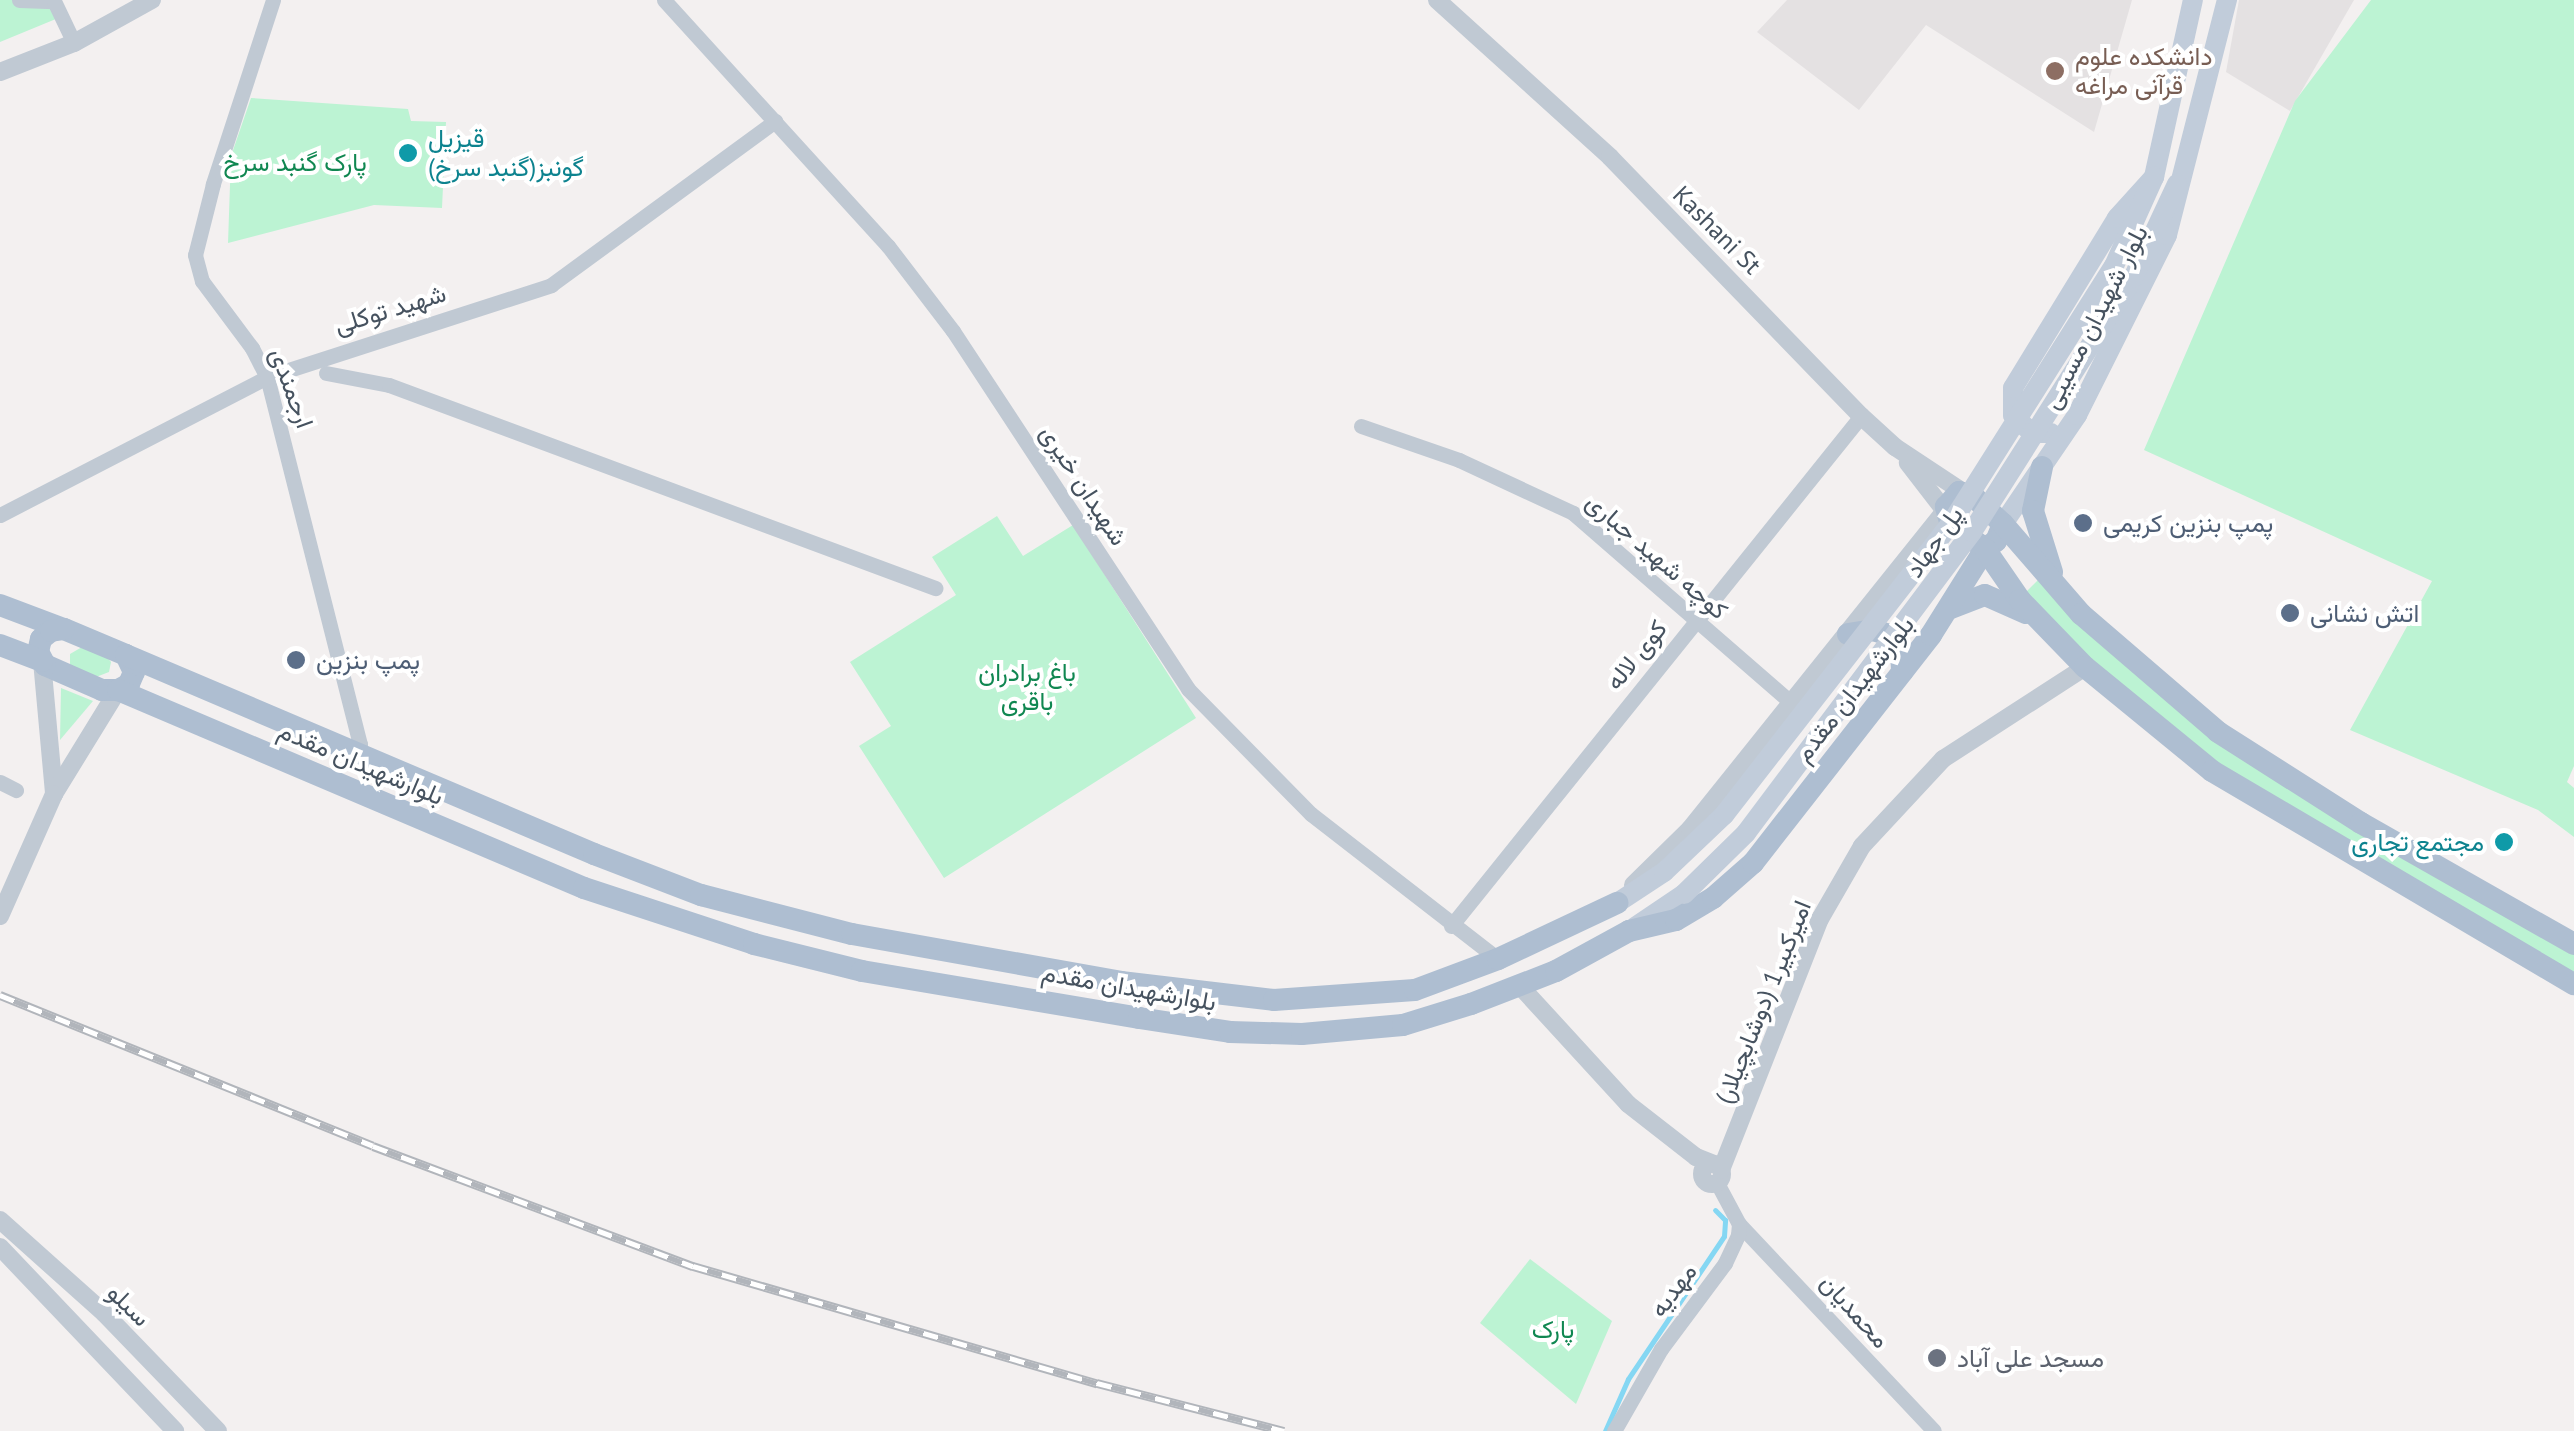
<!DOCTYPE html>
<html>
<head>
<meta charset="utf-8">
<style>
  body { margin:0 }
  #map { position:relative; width:2574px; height:1431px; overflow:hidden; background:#f3f0f0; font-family:"PT Sans",Vazirmatn,sans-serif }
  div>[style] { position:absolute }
  .education>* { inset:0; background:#e4e1e2 }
  .green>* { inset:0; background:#bcf3d3 }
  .stream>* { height:5px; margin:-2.5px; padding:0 2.5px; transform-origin:2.5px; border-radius:2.5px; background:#85d7f3 }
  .minor>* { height:15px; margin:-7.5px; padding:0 7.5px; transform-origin:7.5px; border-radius:7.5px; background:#c0c9d3 }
  .tertiary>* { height:18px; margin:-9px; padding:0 9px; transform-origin:9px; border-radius:9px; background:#c0c9d3 }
  .tertiary>.ring { margin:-9px; padding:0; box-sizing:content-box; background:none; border:18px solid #c0c9d3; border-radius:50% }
  .secondary>* { height:20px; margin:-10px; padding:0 10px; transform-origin:10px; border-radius:10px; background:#c1ccda }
  .primary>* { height:22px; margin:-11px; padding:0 11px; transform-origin:11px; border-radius:11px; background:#aebed1 }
  .rail>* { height:9px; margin-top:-4.5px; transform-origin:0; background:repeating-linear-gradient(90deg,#fff 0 15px,#b1b5bb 0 30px); box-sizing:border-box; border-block:2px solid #b1b5bb }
  .secondary-bridge>* { height:20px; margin:-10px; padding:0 10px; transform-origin:10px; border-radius:10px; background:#c1ccda }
  .dots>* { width:28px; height:28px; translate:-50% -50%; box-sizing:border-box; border:5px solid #fff; border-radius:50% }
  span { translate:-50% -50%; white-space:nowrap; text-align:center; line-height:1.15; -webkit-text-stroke:8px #fff; paint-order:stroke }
  .education-label { font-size:25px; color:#785e54 }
  .left { translate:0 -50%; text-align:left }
  .culture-label { font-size:25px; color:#0d838f }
  .right { translate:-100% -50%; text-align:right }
  .park-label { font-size:25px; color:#108751 }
  .street-label { font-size:25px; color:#46525f }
  .service-label { font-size:25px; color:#4e5e75 }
  .worship-label { font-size:25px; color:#5b616d }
</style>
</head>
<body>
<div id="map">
  <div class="education">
    <i style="clip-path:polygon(1787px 0,2132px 0,2094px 132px,1926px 25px,1859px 110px,1757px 32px)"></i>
    <i style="clip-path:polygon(2239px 0,2354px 0,2290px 111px,2226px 72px)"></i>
  </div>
  <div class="green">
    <i style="clip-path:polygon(0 0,53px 0,68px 14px,0 42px)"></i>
    <i style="clip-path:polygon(2371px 0,2574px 0,2574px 766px,2567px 782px,2574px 788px,2574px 837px,2538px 810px,2350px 730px,2432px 581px,2144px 450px,2295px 101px)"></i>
    <i style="clip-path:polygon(251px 98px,408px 109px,411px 121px,446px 122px,442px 208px,374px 205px,228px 243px,231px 156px)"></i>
    <i style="clip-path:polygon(997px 516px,1023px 556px,1073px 525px,1196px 718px,944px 878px,859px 746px,891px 726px,850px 662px,956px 595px,932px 557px)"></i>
    <i style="clip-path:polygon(2038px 580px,2161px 695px,2574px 951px,2574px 975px,2215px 761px,2089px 661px,2026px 592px)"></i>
    <i style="clip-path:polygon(82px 647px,106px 656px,111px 662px,109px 672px,96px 677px,70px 665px,70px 654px)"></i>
    <i style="clip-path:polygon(61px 688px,93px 701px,60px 740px)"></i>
    <i style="clip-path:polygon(1530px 1259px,1612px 1321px,1576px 1404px,1480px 1323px)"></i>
  </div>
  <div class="stream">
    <i style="left:1605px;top:1431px;width:57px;rotate:-66.1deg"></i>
    <i style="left:1628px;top:1379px;width:172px;rotate:-56.1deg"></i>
    <i style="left:1724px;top:1236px;width:16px;rotate:-86deg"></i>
    <i style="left:1725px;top:1220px;width:14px;rotate:-135deg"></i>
  </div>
  <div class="minor">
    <i style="left:19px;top:0;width:35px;rotate:2deg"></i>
    <i style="left:54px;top:1px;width:47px;rotate:64.5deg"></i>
    <i style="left:273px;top:0;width:194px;rotate:108.1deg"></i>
    <i style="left:213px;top:184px;width:73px;rotate:104.2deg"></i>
    <i style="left:195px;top:255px;width:27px;rotate:75deg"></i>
    <i style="left:202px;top:281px;width:84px;rotate:53.3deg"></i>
    <i style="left:252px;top:348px;width:33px;rotate:63deg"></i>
    <i style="left:267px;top:377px;width:379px;rotate:75.8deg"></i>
    <i style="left:360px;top:744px;width:9px;rotate:122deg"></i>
    <i style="left:664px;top:0;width:333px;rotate:47.7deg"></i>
    <i style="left:888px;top:246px;width:107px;rotate:52.6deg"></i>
    <i style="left:953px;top:331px;width:428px;rotate:56.7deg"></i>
    <i style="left:1188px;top:689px;width:175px;rotate:45.5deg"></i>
    <i style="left:1311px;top:814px;width:237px;rotate:37.8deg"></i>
    <i style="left:326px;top:373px;width:64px;rotate:10.8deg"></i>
    <i style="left:389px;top:385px;width:583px;rotate:20.39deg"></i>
    <i style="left:1361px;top:426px;width:104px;rotate:19.1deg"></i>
    <i style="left:1459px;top:460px;width:126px;rotate:24.9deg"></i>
    <i style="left:1573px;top:513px;width:291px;rotate:41deg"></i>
    <i style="left:0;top:515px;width:301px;rotate:-27.3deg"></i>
    <i style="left:267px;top:377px;width:299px;rotate:-17.9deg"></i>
    <i style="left:551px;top:285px;width:278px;rotate:-36.2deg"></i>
    <i style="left:0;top:782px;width:18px;rotate:27deg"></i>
    <i style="left:1451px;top:926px;width:654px;rotate:-51.2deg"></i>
    <i style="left:1739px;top:1224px;width:284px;rotate:46.7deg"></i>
    <i style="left:1614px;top:1431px;width:95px;rotate:-60.2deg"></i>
    <i style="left:1661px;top:1349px;width:107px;rotate:-53.3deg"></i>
    <i style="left:1725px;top:1263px;width:31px;rotate:-65deg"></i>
    <i style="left:1738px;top:1235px;width:11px;rotate:-85deg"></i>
    <i style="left:1739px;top:1224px;width:47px;rotate:-118.2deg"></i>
  </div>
  <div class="tertiary">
    <i style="left:1437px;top:0;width:234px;rotate:42.2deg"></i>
    <i style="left:1610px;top:157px;width:361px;rotate:45.9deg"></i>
    <i style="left:1861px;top:416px;width:46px;rotate:42.4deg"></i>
    <i style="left:1895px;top:447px;width:82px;rotate:33.5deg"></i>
    <i style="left:0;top:72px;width:79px;rotate:-21.4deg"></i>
    <i style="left:74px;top:43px;width:89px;rotate:-28.9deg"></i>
    <i style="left:42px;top:661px;width:134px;rotate:84.8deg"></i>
    <i style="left:54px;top:794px;width:122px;rotate:-58.4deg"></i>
    <i style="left:1633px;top:885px;width:80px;rotate:-44.5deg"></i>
    <i style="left:1690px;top:829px;width:408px;rotate:-51.3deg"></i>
    <i style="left:1945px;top:511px;width:61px;rotate:-127.6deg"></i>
    <i style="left:0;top:916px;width:133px;rotate:-66.1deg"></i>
    <i style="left:1520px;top:986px;width:160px;rotate:47.5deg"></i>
    <i style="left:1628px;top:1104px;width:86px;rotate:37.9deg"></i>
    <i style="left:1696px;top:1157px;width:19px;rotate:21deg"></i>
    <i class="ring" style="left:1702px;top:1164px;width:2px;height:2px"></i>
    <i style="left:1721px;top:1170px;width:270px;rotate:-68.5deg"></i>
    <i style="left:1820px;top:919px;width:84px;rotate:-60.1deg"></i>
    <i style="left:1862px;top:846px;width:119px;rotate:-47deg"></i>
    <i style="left:1943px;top:759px;width:169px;rotate:-32.9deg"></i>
    <i style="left:0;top:1220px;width:140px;rotate:41.8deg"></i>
    <i style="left:104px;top:1313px;width:164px;rotate:46deg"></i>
    <i style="left:0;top:1247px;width:254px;rotate:46.4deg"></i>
  </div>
  <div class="secondary">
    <i style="left:2051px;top:433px;width:19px;rotate:180deg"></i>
    <i style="left:2032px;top:433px;width:26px;rotate:-137deg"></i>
    <i style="left:2013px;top:415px;width:27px;rotate:-90deg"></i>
    <i style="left:2013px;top:388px;width:199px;rotate:-58.5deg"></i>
    <i style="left:2117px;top:218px;width:55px;rotate:-47.9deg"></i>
    <i style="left:2154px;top:177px;width:181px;rotate:-77.6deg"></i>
    <i style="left:2003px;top:524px;width:132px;rotate:-55.8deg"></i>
    <i style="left:2077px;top:415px;width:201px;rotate:-63.4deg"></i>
    <i style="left:2167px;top:235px;width:243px;rotate:-75.7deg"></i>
    <i style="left:1617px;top:903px;width:56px;rotate:-33.4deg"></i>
    <i style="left:1635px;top:927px;width:59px;rotate:-34deg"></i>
  </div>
  <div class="primary">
    <i style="left:2042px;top:467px;width:45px;rotate:101.6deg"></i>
    <i style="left:2033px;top:511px;width:64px;rotate:72.7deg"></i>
    <i style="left:1959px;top:492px;width:16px;rotate:18deg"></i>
    <i style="left:1974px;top:497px;width:40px;rotate:43deg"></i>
    <i style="left:2003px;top:524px;width:18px;rotate:112deg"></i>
    <i style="left:1996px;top:541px;width:14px;rotate:144deg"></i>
    <i style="left:1985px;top:549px;width:44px;rotate:-142.4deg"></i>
    <i style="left:1950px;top:522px;width:16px;rotate:-105deg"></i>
    <i style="left:1946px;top:507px;width:20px;rotate:-49deg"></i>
    <i style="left:2003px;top:524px;width:119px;rotate:49.1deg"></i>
    <i style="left:2081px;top:614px;width:181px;rotate:40.7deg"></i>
    <i style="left:2218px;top:732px;width:169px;rotate:32.5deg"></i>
    <i style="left:2361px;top:823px;width:245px;rotate:29.6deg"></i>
    <i style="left:0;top:605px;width:68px;rotate:20.6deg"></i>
    <i style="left:1951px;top:608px;width:36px;rotate:-21deg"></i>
    <i style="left:1985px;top:595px;width:45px;rotate:23.7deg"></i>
    <i style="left:64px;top:629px;width:67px;rotate:22.8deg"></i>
    <i style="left:126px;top:655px;width:19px;rotate:65deg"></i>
    <i style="left:134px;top:672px;width:13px;rotate:113deg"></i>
    <i style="left:129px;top:684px;width:13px;rotate:151deg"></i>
    <i style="left:118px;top:690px;width:16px;rotate:180deg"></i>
    <i style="left:102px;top:690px;width:62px;rotate:-156.3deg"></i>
    <i style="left:45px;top:665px;width:15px;rotate:-118deg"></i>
    <i style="left:38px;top:652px;width:13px;rotate:-77deg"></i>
    <i style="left:41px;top:639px;width:13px;rotate:-39deg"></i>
    <i style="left:51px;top:631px;width:13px;rotate:-9deg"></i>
    <i style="left:1848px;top:634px;width:25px;rotate:-9deg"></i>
    <i style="left:1873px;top:630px;width:21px;rotate:17deg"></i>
    <i style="left:1893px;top:636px;width:17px;rotate:62deg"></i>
    <i style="left:1901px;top:651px;width:21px;rotate:87deg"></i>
    <i style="left:0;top:645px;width:45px;rotate:20.9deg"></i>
    <i style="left:126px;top:655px;width:509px;rotate:23.04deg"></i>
    <i style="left:594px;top:854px;width:115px;rotate:21deg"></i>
    <i style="left:701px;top:895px;width:156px;rotate:14.5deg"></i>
    <i style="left:852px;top:934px;width:273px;rotate:10.1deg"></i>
    <i style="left:1121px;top:982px;width:154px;rotate:6.7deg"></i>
    <i style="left:1274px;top:1000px;width:141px;rotate:-4.1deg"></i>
    <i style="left:1415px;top:990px;width:89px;rotate:-20.5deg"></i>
    <i style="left:1498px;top:959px;width:132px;rotate:-25.2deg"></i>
    <i style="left:118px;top:690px;width:506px;rotate:23.02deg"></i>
    <i style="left:584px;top:888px;width:179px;rotate:18.2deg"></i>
    <i style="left:754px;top:944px;width:111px;rotate:14deg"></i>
    <i style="left:862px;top:971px;width:281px;rotate:9.6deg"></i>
    <i style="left:1139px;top:1018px;width:92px;rotate:8.7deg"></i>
    <i style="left:1230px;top:1032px;width:72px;rotate:1.6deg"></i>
    <i style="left:1302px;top:1034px;width:101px;rotate:-5.1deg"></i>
    <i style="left:1403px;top:1025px;width:71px;rotate:-17.2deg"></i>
    <i style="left:1471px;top:1004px;width:91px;rotate:-21.2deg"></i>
    <i style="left:1556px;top:971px;width:83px;rotate:-28.7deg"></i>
    <i style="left:1629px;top:931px;width:48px;rotate:-13.2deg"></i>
    <i style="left:1676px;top:920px;width:43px;rotate:-30.7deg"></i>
    <i style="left:1713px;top:898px;width:53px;rotate:-41.2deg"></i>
    <i style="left:1753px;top:863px;width:289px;rotate:-52deg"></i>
    <i style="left:1931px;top:635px;width:102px;rotate:-57.9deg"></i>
    <i style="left:1985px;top:549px;width:62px;rotate:55.5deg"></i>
    <i style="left:2020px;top:600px;width:93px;rotate:45.9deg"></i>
    <i style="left:2085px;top:667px;width:164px;rotate:39.3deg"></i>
    <i style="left:2212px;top:771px;width:420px;rotate:30.5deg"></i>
  </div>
  <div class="rail">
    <i style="left:0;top:995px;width:402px;rotate:22deg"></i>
    <i style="left:373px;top:1146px;width:342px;rotate:20.6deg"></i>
    <i style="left:693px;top:1266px;width:421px;rotate:16.2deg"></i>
    <i style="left:1097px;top:1383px;width:193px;rotate:14.4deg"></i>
  </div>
  <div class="secondary-bridge">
    <i style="left:1664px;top:872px;width:83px;rotate:-43.5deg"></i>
    <i style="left:1724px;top:815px;width:371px;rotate:-52.1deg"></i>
    <i style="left:1952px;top:522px;width:303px;rotate:-57.7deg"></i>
    <i style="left:2114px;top:266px;width:98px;rotate:-65.8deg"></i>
    <i style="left:1684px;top:894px;width:87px;rotate:-44.5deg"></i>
    <i style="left:1746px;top:833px;width:376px;rotate:-53.1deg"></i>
    <i style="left:1972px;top:532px;width:301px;rotate:-57.6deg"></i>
    <i style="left:2133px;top:278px;width:104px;rotate:-64.9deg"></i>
  </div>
  <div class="dots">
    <i style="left:2055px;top:71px;background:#8d6e63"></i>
    <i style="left:408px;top:153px;background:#0f9aa8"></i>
    <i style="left:2083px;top:523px;background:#5c6f8a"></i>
    <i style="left:2290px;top:613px;background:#5c6f8a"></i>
    <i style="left:296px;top:660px;background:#5c6f8a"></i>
    <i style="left:2504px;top:842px;background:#0f9aa8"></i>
    <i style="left:1937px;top:1358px;background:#6b7280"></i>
  </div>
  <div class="education-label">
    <span class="left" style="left:2075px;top:71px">دانشکده علوم<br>قرآنی مراغه</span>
  </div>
  <div class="culture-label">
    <span class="left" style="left:428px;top:153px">قیزیل<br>گونبز(گنبد سرخ)</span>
    <span class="right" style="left:2484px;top:842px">مجتمع تجاری</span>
  </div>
  <div class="park-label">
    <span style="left:295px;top:162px">پارک گنبد سرخ</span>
    <span style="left:1027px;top:687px">باغ برادران<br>باقری</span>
    <span style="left:1553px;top:1329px">پارک</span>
  </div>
  <div class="street-label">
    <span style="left:1717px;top:230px;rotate:45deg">Kashani St</span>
    <span style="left:390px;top:309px;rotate:-17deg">شهید توکلی</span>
    <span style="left:2095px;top:317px;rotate:-63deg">بلوار شهیدان مسیبی</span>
    <span style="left:292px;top:388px;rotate:70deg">ارجمندی</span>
    <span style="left:1084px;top:485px;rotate:57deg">شهیدان خیری</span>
    <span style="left:1934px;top:542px;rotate:-55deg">پل جهاد</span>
    <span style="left:1657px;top:556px;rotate:41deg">کوچه شهید جباری</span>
    <span style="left:1636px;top:655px;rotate:-51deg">کوی لاله</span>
    <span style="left:1854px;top:689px;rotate:-52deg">بلوارشهیدان مقدم</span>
    <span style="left:361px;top:763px;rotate:23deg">بلوارشهیدان مقدم</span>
    <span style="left:1129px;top:987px;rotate:10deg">بلوارشهیدان مقدم</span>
    <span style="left:1763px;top:1002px;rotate:-68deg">امیرکبیر1 (دوشابچیلار)</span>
    <span style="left:1673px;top:1290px;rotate:-53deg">مهدیه</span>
    <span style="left:129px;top:1305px;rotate:44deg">سیلو</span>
    <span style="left:1855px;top:1311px;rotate:48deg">محمدیان</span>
  </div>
  <div class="service-label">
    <span class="left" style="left:2103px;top:523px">پمپ بنزین کریمی</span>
    <span class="left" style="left:2310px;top:613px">اتش نشانی</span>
    <span class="left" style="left:316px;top:660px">پمپ بنزین</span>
  </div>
  <div class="worship-label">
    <span class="left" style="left:1957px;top:1358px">مسجد علی آباد</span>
  </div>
</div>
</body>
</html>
